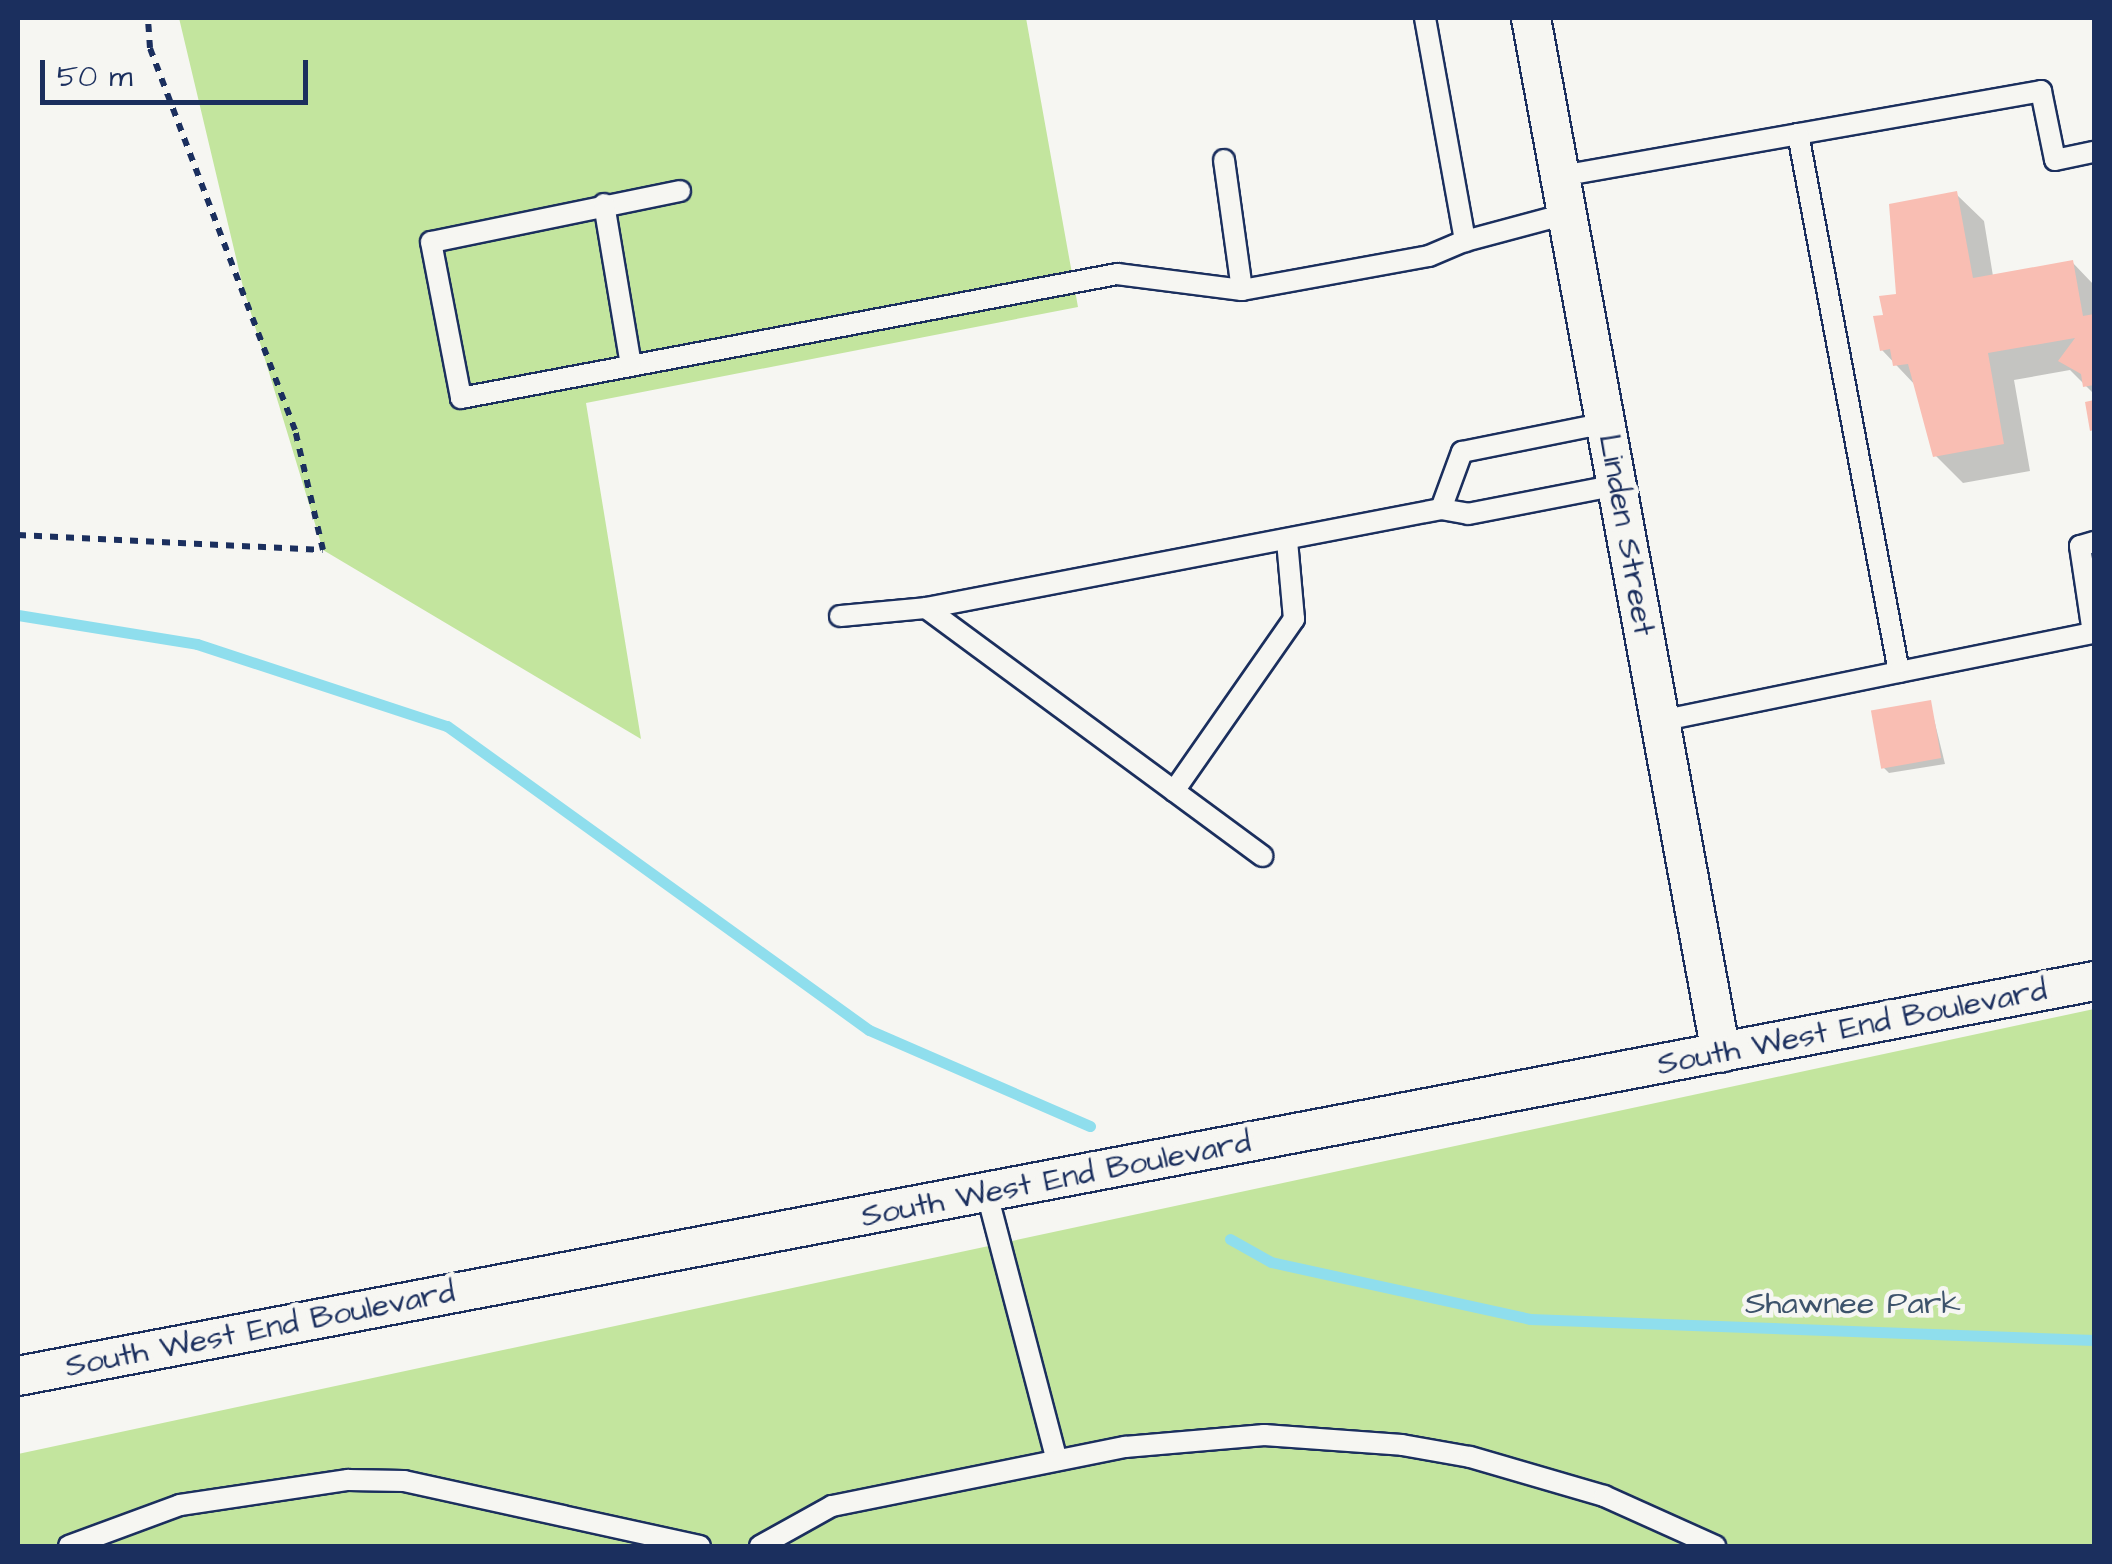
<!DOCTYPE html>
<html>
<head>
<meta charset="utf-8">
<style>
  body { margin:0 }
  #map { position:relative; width:2112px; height:1564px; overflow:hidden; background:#f6f6f2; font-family:"Architects Daughter",sans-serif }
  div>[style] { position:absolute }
  .green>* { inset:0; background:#c3e59e }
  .shadow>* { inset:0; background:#0003 }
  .stream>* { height:11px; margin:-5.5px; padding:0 5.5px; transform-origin:5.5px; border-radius:5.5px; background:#8fdeed }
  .building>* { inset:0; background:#f9beb3; transform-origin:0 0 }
  .path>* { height:6px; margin-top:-3px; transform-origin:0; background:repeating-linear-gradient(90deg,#1b2f5e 0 8px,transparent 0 16px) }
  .roads { filter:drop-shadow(2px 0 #1b2f5e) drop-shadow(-2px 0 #1b2f5e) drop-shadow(0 2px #1b2f5e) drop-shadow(0 -2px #1b2f5e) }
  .lane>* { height:20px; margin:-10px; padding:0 10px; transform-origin:10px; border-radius:10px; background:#f6f6f2 }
  .street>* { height:38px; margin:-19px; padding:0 19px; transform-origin:19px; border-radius:19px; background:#f6f6f2 }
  span { translate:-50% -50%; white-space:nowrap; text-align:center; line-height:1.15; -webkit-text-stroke:9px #f6f6f2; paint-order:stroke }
  .street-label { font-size:32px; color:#1b2f5e }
  .park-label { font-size:32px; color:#3d536b }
  .frame { position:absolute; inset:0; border:20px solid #1b2f5e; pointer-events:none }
  .scale { position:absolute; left:40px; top:60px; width:268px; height:45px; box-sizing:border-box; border:5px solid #1b2f5e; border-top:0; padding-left:12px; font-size:30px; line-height:35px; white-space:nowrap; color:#1b2f5e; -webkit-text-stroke:8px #f6f6f2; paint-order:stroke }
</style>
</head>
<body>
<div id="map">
  <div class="green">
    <i style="clip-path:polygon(179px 18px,1026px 18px,1078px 307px,586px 403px,641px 739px,323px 550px,243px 287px)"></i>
    <i style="clip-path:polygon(2094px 1009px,2094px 1546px,18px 1546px,18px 1454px)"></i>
  </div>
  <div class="shadow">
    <i style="clip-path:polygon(1956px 194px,1984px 221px,1993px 276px,2072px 262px,2094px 285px,2094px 394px,2070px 370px,2014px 380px,2030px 471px,1963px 483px,1936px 456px,1916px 386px,1882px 350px,1886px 317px)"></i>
    <i style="clip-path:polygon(1930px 703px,1945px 764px,1889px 773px,1883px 767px)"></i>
  </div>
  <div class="stream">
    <i style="left:18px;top:615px;width:181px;rotate:9.2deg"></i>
    <i style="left:197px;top:644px;width:263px;rotate:18.2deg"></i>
    <i style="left:447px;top:726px;width:520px;rotate:35.77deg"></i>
    <i style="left:869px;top:1030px;width:241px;rotate:23.5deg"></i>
    <i style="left:1230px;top:1239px;width:47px;rotate:29.3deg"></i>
    <i style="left:1271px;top:1262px;width:265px;rotate:12.4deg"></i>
    <i style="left:1530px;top:1319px;width:564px;rotate:2.13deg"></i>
  </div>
  <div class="building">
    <i style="clip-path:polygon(1957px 191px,1973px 278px,2073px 260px,2083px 316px,2094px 314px,2094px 385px,2083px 387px,2081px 374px,2058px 361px,2075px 338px,1988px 353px,2004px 444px,1933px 457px,1908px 364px,1893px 366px,1890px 349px,1880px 351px,1873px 316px,1883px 315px,1879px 296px,1896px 294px,1889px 204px)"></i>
    <i style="clip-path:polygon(2094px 400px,2094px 430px,2090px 431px,2085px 402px)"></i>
    <i style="left:1931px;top:700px;width:59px;height:61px;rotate:80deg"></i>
  </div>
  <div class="path">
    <i style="left:18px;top:535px;width:305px;rotate:2.8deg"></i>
    <i style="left:323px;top:550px;width:123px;rotate:-103.1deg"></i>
    <i style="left:295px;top:430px;width:409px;rotate:-110.8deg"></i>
    <i style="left:150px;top:48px;width:30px;rotate:-94deg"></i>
  </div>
  <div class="roads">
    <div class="lane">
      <i style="left:1425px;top:18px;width:227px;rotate:79.8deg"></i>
      <i style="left:1465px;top:241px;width:105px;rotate:-15deg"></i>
      <i style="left:1798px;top:134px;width:247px;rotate:-10deg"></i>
      <i style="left:2041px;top:91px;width:70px;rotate:78.5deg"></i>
      <i style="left:2055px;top:160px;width:40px;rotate:-12deg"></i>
      <i style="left:1224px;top:160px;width:131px;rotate:82.1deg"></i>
      <i style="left:1561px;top:176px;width:241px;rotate:-10deg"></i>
      <i style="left:1798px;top:134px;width:547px;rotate:79.37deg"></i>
      <i style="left:1899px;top:672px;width:244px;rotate:168.4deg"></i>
      <i style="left:680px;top:191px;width:254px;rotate:168.4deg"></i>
      <i style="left:431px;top:242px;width:159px;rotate:79.1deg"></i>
      <i style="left:461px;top:398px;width:668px;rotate:-10.7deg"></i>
      <i style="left:1117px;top:274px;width:126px;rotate:7.3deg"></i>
      <i style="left:1242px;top:290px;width:190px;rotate:-10.3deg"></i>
      <i style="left:1429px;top:256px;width:39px;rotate:-23deg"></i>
      <i style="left:604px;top:204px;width:163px;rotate:80.5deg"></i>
      <i style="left:1441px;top:509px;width:61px;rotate:-69.8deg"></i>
      <i style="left:1462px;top:452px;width:147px;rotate:-11.4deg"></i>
      <i style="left:926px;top:608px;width:418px;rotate:36.4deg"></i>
      <i style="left:840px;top:616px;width:86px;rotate:-5.3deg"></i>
      <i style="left:926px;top:608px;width:524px;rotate:-10.88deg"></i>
      <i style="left:1441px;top:509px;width:27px;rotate:10deg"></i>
      <i style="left:1468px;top:514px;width:152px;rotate:-11deg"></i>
      <i style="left:1899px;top:672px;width:198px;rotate:-11.4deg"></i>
      <i style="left:2093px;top:633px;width:88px;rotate:-98.5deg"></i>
      <i style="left:2080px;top:546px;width:15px;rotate:-16deg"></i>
      <i style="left:1174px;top:791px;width:210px;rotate:-55.1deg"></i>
      <i style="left:1294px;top:619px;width:78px;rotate:-95.1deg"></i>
      <i style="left:987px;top:1194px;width:275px;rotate:75.3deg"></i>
      <i style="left:69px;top:1546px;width:118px;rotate:-20.3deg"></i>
      <i style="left:180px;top:1505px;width:170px;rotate:-8.5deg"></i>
      <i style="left:348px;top:1480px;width:56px;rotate:1deg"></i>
      <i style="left:404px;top:1481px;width:303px;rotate:12.4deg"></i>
      <i style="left:760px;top:1546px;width:82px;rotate:-29.1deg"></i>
      <i style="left:832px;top:1506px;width:299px;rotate:-11.4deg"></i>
      <i style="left:1125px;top:1447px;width:140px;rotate:-4.9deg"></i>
      <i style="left:1264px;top:1435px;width:138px;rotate:4.1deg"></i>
      <i style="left:1402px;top:1445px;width:69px;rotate:10deg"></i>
      <i style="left:1470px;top:1457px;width:140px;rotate:16.2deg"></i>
      <i style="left:1604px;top:1496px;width:122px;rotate:24.2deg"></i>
    </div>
    <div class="street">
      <i style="left:1531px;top:18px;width:1052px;rotate:79.6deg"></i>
      <i style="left:18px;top:1376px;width:2113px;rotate:-10.77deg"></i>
    </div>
  </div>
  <div class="street-label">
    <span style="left:1626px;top:535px;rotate:80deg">Linden Street</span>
    <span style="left:1852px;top:1028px;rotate:-11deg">South West End Boulevard</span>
    <span style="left:1056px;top:1180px;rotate:-11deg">South West End Boulevard</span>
    <span style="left:260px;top:1330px;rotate:-11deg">South West End Boulevard</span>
  </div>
  <div class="park-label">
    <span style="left:1853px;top:1304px">Shawnee Park</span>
  </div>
  <div class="frame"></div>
  <div class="scale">50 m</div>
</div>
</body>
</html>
